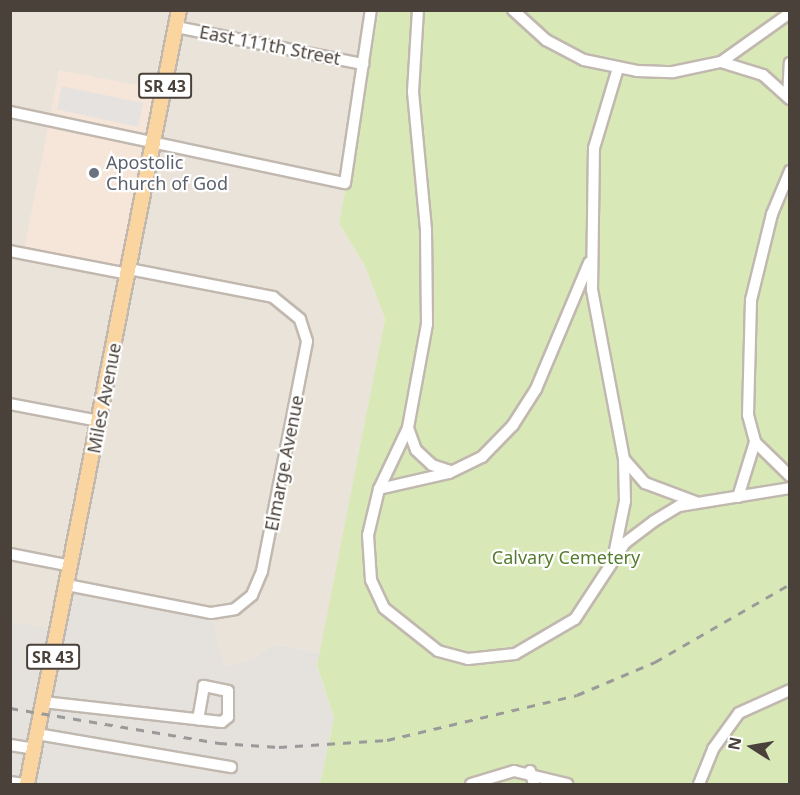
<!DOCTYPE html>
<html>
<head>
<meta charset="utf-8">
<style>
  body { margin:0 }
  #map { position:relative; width:800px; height:795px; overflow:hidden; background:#f5f1ec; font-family:"Noto Sans",sans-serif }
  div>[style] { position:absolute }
  .residential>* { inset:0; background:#e9e3da }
  .commercial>* { inset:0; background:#f6e6d9; transform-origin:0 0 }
  .industrial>* { inset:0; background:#e5e1dd }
  .green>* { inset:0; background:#d8e8b7 }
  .parking>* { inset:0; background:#e5e2e0; transform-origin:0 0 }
  .roads { filter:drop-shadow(2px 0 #c1b8af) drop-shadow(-2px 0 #c1b8af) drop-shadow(0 2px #c1b8af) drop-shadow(0 -2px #c1b8af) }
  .minor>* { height:10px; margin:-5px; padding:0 5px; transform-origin:5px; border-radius:5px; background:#fff }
  .major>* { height:14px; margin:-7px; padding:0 7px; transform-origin:7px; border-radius:7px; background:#fbd5a0 }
  .rail>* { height:3px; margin-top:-1.5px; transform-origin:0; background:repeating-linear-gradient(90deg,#9a9a9a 0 8px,transparent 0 16px) }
  .dots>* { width:16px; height:16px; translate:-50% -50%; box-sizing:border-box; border:3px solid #fff; border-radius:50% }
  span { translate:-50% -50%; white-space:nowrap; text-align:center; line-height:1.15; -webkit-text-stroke:4.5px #fff; paint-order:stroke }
  .shield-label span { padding:2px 4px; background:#fff; border:2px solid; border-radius:4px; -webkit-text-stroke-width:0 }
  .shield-label { font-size:16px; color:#4a413a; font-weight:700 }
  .street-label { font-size:18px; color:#4a413a }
  .worship-label { font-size:18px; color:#5b616d }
  .left { translate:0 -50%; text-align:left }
  .park-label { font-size:18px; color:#557b2e }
  .frame { position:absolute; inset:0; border:12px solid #4a413a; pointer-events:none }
  .north { position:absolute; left:722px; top:717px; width:60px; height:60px; -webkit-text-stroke:4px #fff; paint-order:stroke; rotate:281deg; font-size:16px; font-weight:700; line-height:24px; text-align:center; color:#4a413a }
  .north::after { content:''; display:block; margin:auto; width:21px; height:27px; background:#4a413a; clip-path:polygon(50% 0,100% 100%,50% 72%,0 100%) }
</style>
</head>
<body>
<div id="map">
  <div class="residential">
    <i style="clip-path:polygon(10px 11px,379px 11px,339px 223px,365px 266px,385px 319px,320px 653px,274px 644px,253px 659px,224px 667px,11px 621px)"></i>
  </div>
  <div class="commercial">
    <i style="left:59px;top:70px;width:106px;height:187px;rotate:11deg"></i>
  </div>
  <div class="industrial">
    <i style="clip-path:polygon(67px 585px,211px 613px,224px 667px,253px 659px,274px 644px,320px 653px,317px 667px,334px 718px,320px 784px,11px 784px,10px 621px,58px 630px)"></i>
  </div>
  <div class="green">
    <i style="clip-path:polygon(379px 11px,789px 11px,789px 784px,320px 784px,334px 718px,317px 666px,385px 319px,365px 266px,339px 223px)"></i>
  </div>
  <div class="parking">
    <i style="left:62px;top:86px;width:83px;height:24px;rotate:12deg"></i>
  </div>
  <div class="roads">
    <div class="minor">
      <i style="left:418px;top:10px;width:82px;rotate:93.5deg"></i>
      <i style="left:413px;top:92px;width:139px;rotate:84.6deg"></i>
      <i style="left:426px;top:230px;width:94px;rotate:89.4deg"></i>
      <i style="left:427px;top:324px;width:106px;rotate:100.4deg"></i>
      <i style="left:408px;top:428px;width:68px;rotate:115.4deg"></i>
      <i style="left:379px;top:489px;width:47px;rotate:103.4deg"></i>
      <i style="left:368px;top:535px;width:45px;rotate:86.2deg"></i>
      <i style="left:371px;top:580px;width:31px;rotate:65deg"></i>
      <i style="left:384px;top:608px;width:69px;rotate:38.5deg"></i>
      <i style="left:438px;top:651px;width:31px;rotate:15deg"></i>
      <i style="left:468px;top:659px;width:47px;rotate:-6.1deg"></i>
      <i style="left:515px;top:654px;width:69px;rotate:-30.3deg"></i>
      <i style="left:575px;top:619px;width:91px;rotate:-56.7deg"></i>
      <i style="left:625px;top:543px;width:36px;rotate:-37deg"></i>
      <i style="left:654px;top:521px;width:29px;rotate:-31deg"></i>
      <i style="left:679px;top:506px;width:112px;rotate:-9.2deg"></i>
      <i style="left:513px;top:10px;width:45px;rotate:42.3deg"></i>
      <i style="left:546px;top:40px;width:43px;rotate:27.8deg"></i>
      <i style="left:584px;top:60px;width:54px;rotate:11.7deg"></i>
      <i style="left:637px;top:71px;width:36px;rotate:2deg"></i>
      <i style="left:673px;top:72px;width:49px;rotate:-11.8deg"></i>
      <i style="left:721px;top:62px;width:44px;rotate:17.2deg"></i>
      <i style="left:763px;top:75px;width:36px;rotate:42deg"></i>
      <i style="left:176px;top:27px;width:191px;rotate:11.2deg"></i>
      <i style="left:721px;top:62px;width:85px;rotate:-35.4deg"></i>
      <i style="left:788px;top:97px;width:34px;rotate:-87deg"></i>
      <i style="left:10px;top:112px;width:342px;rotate:12deg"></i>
      <i style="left:345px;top:183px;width:175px;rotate:-81.5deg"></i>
      <i style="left:790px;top:171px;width:47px;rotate:112.7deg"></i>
      <i style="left:772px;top:214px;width:89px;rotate:103.7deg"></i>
      <i style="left:751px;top:300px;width:115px;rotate:91.5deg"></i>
      <i style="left:748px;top:415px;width:28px;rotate:75deg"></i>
      <i style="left:755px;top:442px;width:49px;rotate:44.2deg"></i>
      <i style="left:10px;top:251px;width:120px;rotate:11deg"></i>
      <i style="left:10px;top:404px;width:91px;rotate:10.8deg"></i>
      <i style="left:408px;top:428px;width:23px;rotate:70deg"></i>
      <i style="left:416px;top:450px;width:22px;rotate:43deg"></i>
      <i style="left:432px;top:465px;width:20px;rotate:18deg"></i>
      <i style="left:624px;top:459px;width:32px;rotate:49deg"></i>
      <i style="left:645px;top:483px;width:54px;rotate:20.4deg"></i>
      <i style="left:379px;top:489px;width:72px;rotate:-12.9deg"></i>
      <i style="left:449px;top:473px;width:37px;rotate:-26deg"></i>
      <i style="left:482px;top:457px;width:45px;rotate:-45.9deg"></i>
      <i style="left:513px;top:425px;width:43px;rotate:-57.4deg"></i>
      <i style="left:536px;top:389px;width:137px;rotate:-67.2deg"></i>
      <i style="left:738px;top:497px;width:58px;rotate:-72.8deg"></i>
      <i style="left:10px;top:554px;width:62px;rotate:11.1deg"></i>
      <i style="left:614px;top:555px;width:55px;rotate:-78.5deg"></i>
      <i style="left:625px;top:501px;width:42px;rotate:-91.4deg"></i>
      <i style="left:624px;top:459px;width:172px;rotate:-100.7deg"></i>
      <i style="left:592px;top:290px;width:142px;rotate:-89.2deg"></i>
      <i style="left:594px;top:148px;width:84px;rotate:-73.3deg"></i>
      <i style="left:67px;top:585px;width:147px;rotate:11deg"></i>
      <i style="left:211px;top:613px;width:24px;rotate:-9deg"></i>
      <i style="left:235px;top:609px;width:22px;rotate:-39deg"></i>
      <i style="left:252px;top:595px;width:26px;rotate:-67deg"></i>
      <i style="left:262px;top:571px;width:234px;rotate:-78.9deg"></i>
      <i style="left:307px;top:341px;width:23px;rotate:-108deg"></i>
      <i style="left:300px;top:319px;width:35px;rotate:-141deg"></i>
      <i style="left:273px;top:297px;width:147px;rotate:-169deg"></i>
      <i style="left:43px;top:702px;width:180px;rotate:6.4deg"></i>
      <i style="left:222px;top:722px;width:8px;rotate:-40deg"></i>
      <i style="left:228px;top:717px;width:26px;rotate:-90deg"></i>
      <i style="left:228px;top:691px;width:25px;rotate:-168deg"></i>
      <i style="left:204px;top:686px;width:34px;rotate:100deg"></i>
      <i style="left:37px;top:734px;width:197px;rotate:9.7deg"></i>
      <i style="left:10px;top:745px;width:24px;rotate:9deg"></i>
      <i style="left:530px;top:771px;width:14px;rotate:73deg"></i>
      <i style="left:10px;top:782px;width:15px;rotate:8deg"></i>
      <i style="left:471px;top:784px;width:45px;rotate:-16.8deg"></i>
      <i style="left:514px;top:771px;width:55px;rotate:13.8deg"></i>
      <i style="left:699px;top:784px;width:38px;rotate:-68deg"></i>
      <i style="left:713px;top:749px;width:44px;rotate:-54.2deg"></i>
      <i style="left:739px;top:713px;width:56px;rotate:-24.3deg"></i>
    </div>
    <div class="major">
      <i style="left:27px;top:784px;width:789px;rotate:-78.89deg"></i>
    </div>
  </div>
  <div class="rail">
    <i style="left:10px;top:708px;width:212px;rotate:9.5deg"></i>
    <i style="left:219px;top:743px;width:60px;rotate:3.8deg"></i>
    <i style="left:279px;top:747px;width:108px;rotate:-3.7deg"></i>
    <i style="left:387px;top:740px;width:195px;rotate:-13.3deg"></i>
    <i style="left:577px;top:695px;width:85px;rotate:-22.9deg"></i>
    <i style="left:655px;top:662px;width:156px;rotate:-30deg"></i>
  </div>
  <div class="dots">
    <i style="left:94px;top:173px;background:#6b7280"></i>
  </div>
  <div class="shield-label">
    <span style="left:165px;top:86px">SR 43</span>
    <span style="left:53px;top:657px">SR 43</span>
  </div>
  <div class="street-label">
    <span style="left:270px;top:45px;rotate:11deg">East 111th Street</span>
    <span style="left:104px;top:398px;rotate:-79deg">Miles Avenue</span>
    <span style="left:284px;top:463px;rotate:-79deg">Elmarge Avenue</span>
  </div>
  <div class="worship-label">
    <span class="left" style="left:106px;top:173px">Apostolic<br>Church of God</span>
  </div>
  <div class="park-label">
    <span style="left:566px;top:557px">Calvary Cemetery</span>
  </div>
  <div class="frame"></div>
  <div class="north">N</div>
</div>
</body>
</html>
